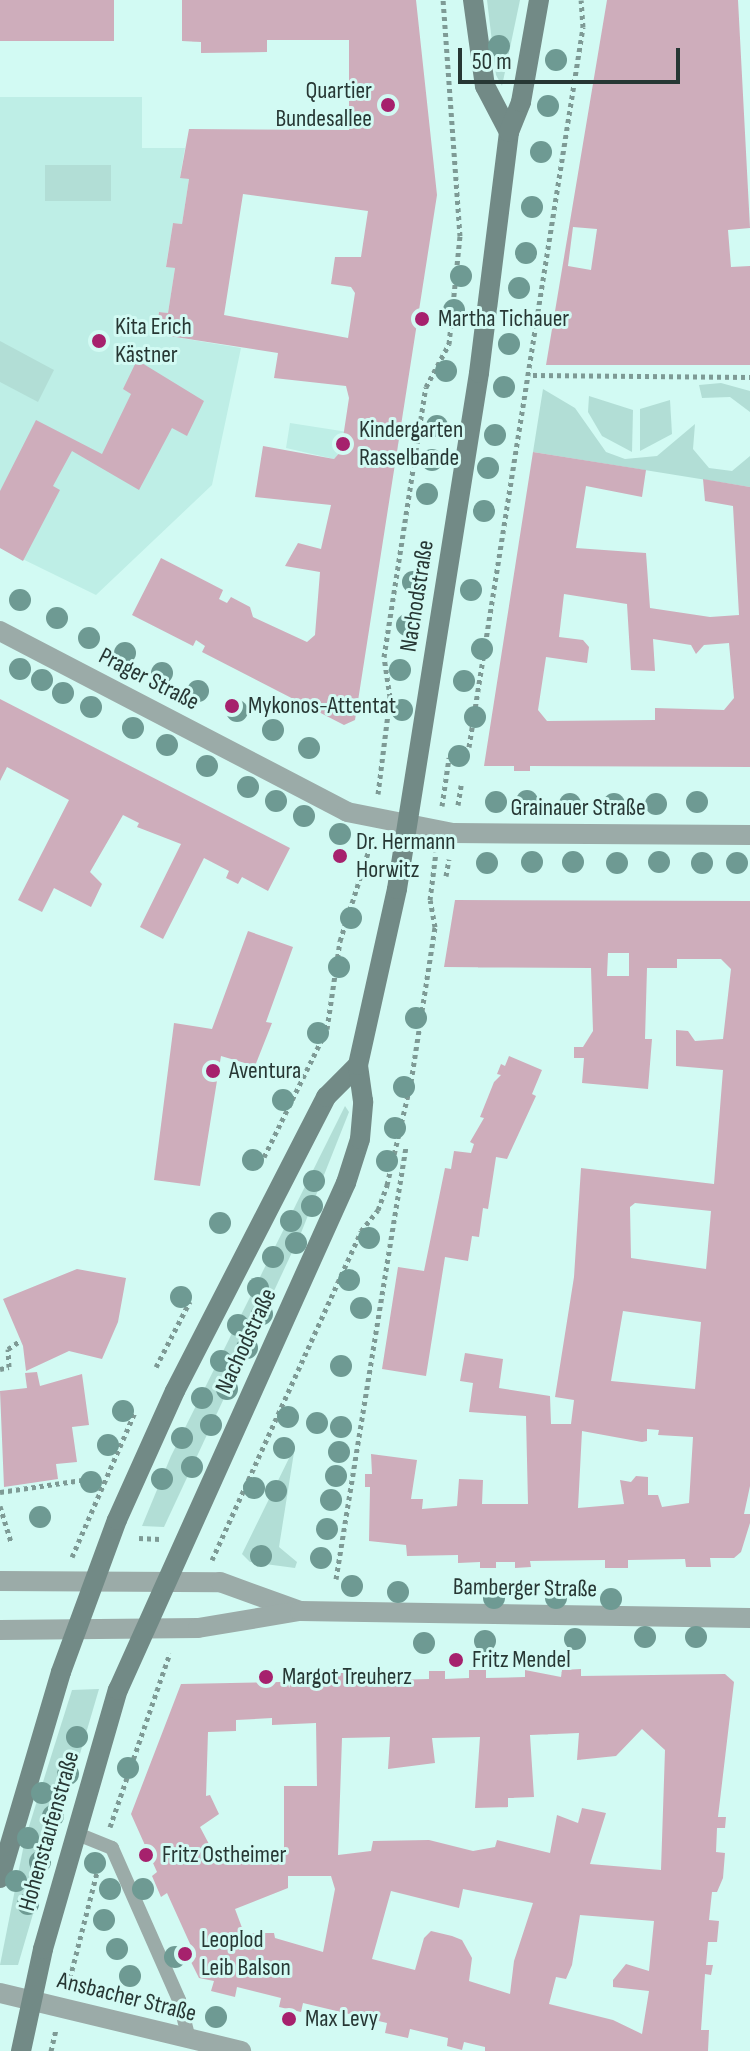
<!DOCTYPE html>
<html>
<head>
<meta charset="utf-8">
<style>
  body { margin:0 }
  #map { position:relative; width:750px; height:2051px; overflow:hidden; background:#d2faf3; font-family:"Sofia Sans Condensed",sans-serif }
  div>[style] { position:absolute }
  .built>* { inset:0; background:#beeee6 }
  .green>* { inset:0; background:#b2ded6; transform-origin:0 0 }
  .building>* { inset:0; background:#ceadbb; transform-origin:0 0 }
  .path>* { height:5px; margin-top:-2.5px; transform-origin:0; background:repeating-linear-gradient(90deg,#7e9a95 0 4px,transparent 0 8px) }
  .lane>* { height:14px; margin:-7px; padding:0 7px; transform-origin:7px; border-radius:7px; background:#9baba8 }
  .street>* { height:20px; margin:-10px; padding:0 10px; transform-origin:10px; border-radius:10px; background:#9baba8 }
  .secondary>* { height:20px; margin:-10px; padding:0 10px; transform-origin:10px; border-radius:10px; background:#728a86 }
  .trees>* { width:22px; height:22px; margin:-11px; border-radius:50%; background:#6e9a93 }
  .dots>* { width:22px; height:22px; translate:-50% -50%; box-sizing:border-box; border:4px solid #d2faf3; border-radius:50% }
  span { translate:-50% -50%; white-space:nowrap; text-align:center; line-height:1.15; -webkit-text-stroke:6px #d2faf3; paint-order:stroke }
  .poi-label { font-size:24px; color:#273734 }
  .right { translate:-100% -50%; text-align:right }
  .left { translate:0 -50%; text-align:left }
  .street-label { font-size:24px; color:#273734 }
  .scale { position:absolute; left:458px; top:48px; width:222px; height:36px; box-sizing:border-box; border:4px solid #273734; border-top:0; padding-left:10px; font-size:24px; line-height:28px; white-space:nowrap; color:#273734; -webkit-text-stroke:6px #d2faf3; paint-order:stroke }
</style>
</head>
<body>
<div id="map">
  <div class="built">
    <i style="clip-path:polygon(0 97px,142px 97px,142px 148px,185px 148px,180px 177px,189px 179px,182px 224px,173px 223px,166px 266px,175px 268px,168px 313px,159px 312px,156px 334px,241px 348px,212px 485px,96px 595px,0 548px)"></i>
    <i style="clip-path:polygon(290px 423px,399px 440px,396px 459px,341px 451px,334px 459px,286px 448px)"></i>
  </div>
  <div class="green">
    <i style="clip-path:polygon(487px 0,520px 0,502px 86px,496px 75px)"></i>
    <i style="left:111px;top:165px;width:36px;height:66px;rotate:90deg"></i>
    <i style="clip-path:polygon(0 341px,54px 370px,38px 402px,0 382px)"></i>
    <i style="clip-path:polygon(721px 383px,750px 391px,750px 412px,730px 397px,702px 398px,699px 385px)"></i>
    <i style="clip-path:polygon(543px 389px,575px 408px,606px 452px,625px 459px,657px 456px,695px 424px,693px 449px,709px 468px,732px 471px,750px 456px,750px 487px,533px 452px)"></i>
    <i style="clip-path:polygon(589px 396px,633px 410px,632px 452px,602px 436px,588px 412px)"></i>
    <i style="clip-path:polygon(670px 400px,672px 434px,640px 451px,640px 409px)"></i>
    <i style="clip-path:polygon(345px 1106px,349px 1112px,301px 1233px,164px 1527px,142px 1526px,171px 1456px)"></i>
    <i style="clip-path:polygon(295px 1446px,279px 1547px,297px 1562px,295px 1568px,250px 1562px,242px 1554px)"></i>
    <i style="clip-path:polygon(99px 1689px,18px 1965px,0 1965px,25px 1839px,72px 1690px)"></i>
  </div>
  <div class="building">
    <i style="left:0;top:0;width:114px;height:41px"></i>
    <i style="clip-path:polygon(evenodd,182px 0,416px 0,437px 195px,355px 720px,344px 725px,202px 652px,205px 646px,196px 640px,193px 646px,132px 615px,161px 558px,223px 590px,219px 599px,227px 603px,231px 597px,250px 607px,253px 617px,307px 642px,315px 635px,320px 572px,285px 566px,298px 543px,321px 549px,331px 505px,255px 497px,263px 446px,334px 459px,341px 451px,349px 398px,346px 386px,274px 378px,278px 353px,156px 334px,159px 312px,168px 313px,175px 268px,166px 267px,173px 223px,182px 224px,189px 179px,180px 178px,189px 129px,349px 130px,349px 40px,267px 40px,267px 52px,201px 53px,201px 42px,182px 41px,182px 0,243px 194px,368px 211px,361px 257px,335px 257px,331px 284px,351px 287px,355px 293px,348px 338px,224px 315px,243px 194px)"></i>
    <i style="clip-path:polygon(evenodd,607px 0,738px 0,750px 228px,728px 230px,731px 267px,750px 266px,750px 365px,546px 365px,607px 0,573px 227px,597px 229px,591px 270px,568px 266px,573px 227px)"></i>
    <i style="clip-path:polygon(137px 360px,204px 401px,187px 436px,172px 428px,139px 490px,72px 451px,53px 486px,60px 490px,23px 561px,0 548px,0 491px,36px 420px,102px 454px,131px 394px,123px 389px)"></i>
    <i style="clip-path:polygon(evenodd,533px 452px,646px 470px,642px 497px,586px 486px,576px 548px,646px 553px,650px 608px,710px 617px,739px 615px,733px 506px,705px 501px,703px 479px,750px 487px,750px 767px,530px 766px,530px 771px,514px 771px,514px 766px,484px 766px,533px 452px,564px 594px,627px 604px,631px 670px,655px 671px,653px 639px,691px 645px,696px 654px,704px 645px,729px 643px,734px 698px,724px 710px,655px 708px,655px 720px,547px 721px,538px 710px,546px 657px,587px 663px,589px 647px,583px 640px,559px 637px,564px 594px)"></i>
    <i style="clip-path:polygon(0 699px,290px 848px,268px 891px,242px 877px,238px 884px,226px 878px,229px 871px,204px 858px,163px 939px,140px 927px,181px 844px,137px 827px,139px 823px,123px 815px,90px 872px,102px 884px,91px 907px,54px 888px,42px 912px,18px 900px,69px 800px,7px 767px,0 781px)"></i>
    <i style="clip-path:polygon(evenodd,455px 900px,750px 901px,750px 1486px,744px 1514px,750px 1514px,750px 1523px,741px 1552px,734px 1558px,710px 1558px,711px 1567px,686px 1567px,685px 1559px,628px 1560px,628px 1568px,605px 1568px,605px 1560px,530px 1561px,531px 1567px,515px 1568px,515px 1562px,496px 1562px,496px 1568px,480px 1568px,480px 1562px,458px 1563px,458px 1555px,407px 1556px,406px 1545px,369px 1541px,370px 1487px,365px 1487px,365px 1474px,372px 1474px,371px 1454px,417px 1460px,411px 1499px,423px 1499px,422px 1509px,457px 1506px,459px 1479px,483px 1480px,482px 1504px,528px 1504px,526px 1416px,469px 1412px,473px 1383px,460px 1381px,465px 1353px,503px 1359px,499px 1388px,550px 1396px,551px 1424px,571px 1424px,574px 1400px,555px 1397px,574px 1277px,581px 1168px,714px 1184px,723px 1070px,676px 1066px,676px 1030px,688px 1031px,695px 1041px,723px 1039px,731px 969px,721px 959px,677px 959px,677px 968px,647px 968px,645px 1039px,652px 1039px,648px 1089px,582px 1083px,584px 1058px,574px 1058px,574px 1047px,583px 1047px,593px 1031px,591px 968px,444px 967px,455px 900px,608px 953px,629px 953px,629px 976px,607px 976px,608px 953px,455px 900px,635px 1203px,711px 1211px,706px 1269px,631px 1258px,630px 1207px,635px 1203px,455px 900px,623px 1311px,701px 1322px,695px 1389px,611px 1381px,623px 1311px,455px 900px,647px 1429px,659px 1430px,658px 1435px,693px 1437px,689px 1503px,662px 1507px,658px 1495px,648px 1495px,648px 1477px,636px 1476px,631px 1482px,620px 1480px,624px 1504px,578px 1508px,582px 1431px,642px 1442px,647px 1441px,647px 1429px)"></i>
    <i style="clip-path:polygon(248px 931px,293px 947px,266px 1022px,272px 1023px,255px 1066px,221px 1056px,200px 1186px,154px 1180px,174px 1023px,212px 1029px)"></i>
    <i style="clip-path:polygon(509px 1056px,542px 1070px,532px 1094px,536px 1096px,507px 1159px,496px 1157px,488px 1209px,483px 1208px,479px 1237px,472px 1236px,468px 1261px,445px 1257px,426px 1376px,382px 1369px,398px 1267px,424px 1271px,445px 1168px,451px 1169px,454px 1151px,471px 1153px,474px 1144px,470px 1142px,484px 1118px,480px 1117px,494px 1082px,501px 1075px,497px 1074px,501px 1064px,505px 1066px)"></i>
    <i style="clip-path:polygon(77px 1269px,126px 1278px,118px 1322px,102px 1359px,69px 1351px,26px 1371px,23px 1346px,3px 1299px)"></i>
    <i style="clip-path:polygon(37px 1372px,40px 1386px,82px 1374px,89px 1425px,72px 1427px,77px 1462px,56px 1464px,58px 1479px,4px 1487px,0 1391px,27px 1388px,25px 1373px)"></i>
    <i style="clip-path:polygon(evenodd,581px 1669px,581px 1676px,725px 1674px,734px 1682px,718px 1817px,726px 1817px,725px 1828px,717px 1828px,716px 1852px,725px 1853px,723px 1878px,717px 1892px,712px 1892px,709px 1920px,719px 1921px,717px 1942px,708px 1942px,706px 1965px,713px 1965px,711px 1975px,705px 1974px,701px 2030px,709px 2030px,708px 2051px,485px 2051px,485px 2047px,464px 2042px,462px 2050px,447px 2046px,448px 2038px,410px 2029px,408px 2038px,385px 2033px,387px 2023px,303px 2003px,301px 2012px,279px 2007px,281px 1998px,237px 1987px,235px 1997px,211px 1991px,214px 1981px,199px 1978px,190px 1960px,196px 1957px,167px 1893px,161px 1897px,152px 1876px,157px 1872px,131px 1814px,181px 1684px,335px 1681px,334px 1673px,351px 1673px,351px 1680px,374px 1680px,374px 1672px,389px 1672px,390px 1680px,429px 1679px,429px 1671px,445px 1671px,445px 1679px,469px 1678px,469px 1670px,486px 1670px,486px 1678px,525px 1677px,525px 1670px,561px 1677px,562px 1670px,581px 1669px,272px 1718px,272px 1725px,316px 1723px,317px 1786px,284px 1786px,284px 1852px,250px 1849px,219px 1863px,200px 1827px,219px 1814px,210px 1795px,206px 1796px,208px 1732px,236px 1731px,236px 1720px,272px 1718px,581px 1669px,642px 1729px,665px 1750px,661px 1870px,590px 1864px,606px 1813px,582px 1808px,578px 1823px,557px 1815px,550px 1853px,497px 1840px,495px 1847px,473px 1851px,429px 1840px,373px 1841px,371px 1851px,338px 1855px,342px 1738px,390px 1737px,388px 1769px,435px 1763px,432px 1738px,480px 1737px,475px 1808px,508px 1807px,508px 1798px,534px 1797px,530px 1735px,579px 1733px,577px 1760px,616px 1756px,642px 1729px,581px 1669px,288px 1876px,331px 1876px,335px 1889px,323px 1952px,275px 1938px,274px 1933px,244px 1933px,235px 1909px,288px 1888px,288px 1876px,581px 1669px,463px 1889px,533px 1903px,514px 1961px,510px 1994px,469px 1981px,472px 1958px,462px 1940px,452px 1936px,431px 1931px,424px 1938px,415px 1970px,372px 1959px,391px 1891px,459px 1908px,463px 1889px,581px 1669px,580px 1915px,654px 1921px,649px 1971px,626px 1964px,613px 1980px,613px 1987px,649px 1991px,642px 2034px,613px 2020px,549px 2004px,556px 1977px,566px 1979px,572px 1965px,580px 1915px)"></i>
  </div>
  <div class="path">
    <i style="left:533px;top:375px;width:217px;rotate:0.5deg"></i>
    <i style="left:378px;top:794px;width:98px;rotate:-82.9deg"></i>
    <i style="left:390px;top:697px;width:40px;rotate:-98.5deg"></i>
    <i style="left:384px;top:657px;width:273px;rotate:-81.2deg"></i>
    <i style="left:426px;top:387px;width:49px;rotate:-61.9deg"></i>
    <i style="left:449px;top:344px;width:109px;rotate:-84.2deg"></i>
    <i style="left:460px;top:236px;width:237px;rotate:-94.1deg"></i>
    <i style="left:458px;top:805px;width:20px;rotate:-81deg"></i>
    <i style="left:442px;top:806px;width:49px;rotate:-81.7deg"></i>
    <i style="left:449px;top:758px;width:23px;rotate:-29deg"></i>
    <i style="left:469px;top:747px;width:729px;rotate:-81deg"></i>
    <i style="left:583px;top:27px;width:27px;rotate:-94deg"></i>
    <i style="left:446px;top:876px;width:17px;rotate:-80deg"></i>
    <i style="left:264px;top:1157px;width:143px;rotate:-63.8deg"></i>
    <i style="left:327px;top:1029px;width:89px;rotate:-81.6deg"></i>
    <i style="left:340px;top:941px;width:106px;rotate:-72.4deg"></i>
    <i style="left:156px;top:1367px;width:74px;rotate:-62.7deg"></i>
    <i style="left:0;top:1369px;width:9px;rotate:-13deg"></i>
    <i style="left:9px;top:1367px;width:18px;rotate:-93deg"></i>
    <i style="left:8px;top:1349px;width:14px;rotate:-34deg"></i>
    <i style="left:0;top:1492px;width:83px;rotate:-8.3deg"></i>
    <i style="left:0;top:1506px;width:38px;rotate:73deg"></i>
    <i style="left:139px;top:1538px;width:21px;rotate:3deg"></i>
    <i style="left:72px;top:1557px;width:158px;rotate:-66.5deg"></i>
    <i style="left:212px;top:1560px;width:361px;rotate:-65.6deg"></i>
    <i style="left:361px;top:1231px;width:27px;rotate:-51deg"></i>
    <i style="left:378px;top:1210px;width:27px;rotate:-70deg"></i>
    <i style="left:387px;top:1185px;width:106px;rotate:-76.9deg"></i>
    <i style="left:411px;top:1082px;width:157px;rotate:-81.2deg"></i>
    <i style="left:435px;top:927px;width:27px;rotate:-100deg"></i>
    <i style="left:430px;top:900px;width:48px;rotate:-82.9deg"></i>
    <i style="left:336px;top:1579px;width:437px;rotate:-80.8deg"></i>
    <i style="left:110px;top:1827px;width:184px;rotate:-71deg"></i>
    <i style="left:68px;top:1986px;width:122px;rotate:-75.7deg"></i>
    <i style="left:51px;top:2051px;width:22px;rotate:-77deg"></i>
  </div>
  <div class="lane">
    <i style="left:75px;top:1833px;width:40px;rotate:22deg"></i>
    <i style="left:112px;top:1848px;width:166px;rotate:66.2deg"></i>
    <i style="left:179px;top:2000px;width:40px;rotate:75.6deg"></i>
  </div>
  <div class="street">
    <i style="left:0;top:631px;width:391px;rotate:27.5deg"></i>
    <i style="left:347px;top:812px;width:108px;rotate:11.2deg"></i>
    <i style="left:453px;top:833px;width:297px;rotate:0.4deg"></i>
    <i style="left:0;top:1581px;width:220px;rotate:0.3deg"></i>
    <i style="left:220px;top:1582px;width:85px;rotate:19.9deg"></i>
    <i style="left:0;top:1630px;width:198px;rotate:-0.6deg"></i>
    <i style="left:198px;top:1628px;width:103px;rotate:-9.5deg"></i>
    <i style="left:300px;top:1611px;width:450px;rotate:0.9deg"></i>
    <i style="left:0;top:1993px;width:248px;rotate:13.5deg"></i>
  </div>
  <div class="secondary">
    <i style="left:473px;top:0;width:87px;rotate:82.1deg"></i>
    <i style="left:485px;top:86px;width:52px;rotate:62.4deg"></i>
    <i style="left:0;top:1878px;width:215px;rotate:-73.5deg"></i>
    <i style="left:61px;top:1672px;width:162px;rotate:-69.8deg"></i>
    <i style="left:117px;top:1520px;width:141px;rotate:-65.8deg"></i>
    <i style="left:175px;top:1391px;width:331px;rotate:-62.8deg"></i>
    <i style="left:326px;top:1097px;width:45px;rotate:-45deg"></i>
    <i style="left:21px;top:2051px;width:104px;rotate:-77.8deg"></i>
    <i style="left:43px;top:1949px;width:270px;rotate:-73.9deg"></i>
    <i style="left:118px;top:1690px;width:556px;rotate:-65.79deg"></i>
    <i style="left:346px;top:1183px;width:46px;rotate:-72.3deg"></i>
    <i style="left:360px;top:1139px;width:38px;rotate:-85deg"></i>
    <i style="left:363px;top:1101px;width:36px;rotate:-98deg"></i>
    <i style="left:358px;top:1065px;width:180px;rotate:-77.5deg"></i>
    <i style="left:397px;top:889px;width:522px;rotate:-80.97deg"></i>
    <i style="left:479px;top:373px;width:243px;rotate:-82.9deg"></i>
    <i style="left:509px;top:132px;width:32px;rotate:-68deg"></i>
    <i style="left:521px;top:102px;width:104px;rotate:-80deg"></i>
  </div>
  <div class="trees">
    <i style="left:499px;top:46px"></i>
    <i style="left:556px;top:60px"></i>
    <i style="left:548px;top:106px"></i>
    <i style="left:541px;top:152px"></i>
    <i style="left:532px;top:207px"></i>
    <i style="left:526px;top:253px"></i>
    <i style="left:461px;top:276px"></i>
    <i style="left:519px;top:288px"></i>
    <i style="left:454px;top:310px"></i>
    <i style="left:509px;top:344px"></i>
    <i style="left:446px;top:371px"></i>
    <i style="left:504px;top:387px"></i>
    <i style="left:437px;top:426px"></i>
    <i style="left:495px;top:435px"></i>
    <i style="left:432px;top:460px"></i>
    <i style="left:488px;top:468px"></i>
    <i style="left:427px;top:494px"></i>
    <i style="left:484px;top:511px"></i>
    <i style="left:413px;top:582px"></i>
    <i style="left:471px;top:590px"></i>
    <i style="left:20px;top:600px"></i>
    <i style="left:57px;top:618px"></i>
    <i style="left:407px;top:625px"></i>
    <i style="left:89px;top:638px"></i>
    <i style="left:482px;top:649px"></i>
    <i style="left:125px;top:653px"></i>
    <i style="left:20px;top:669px"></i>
    <i style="left:400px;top:670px"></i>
    <i style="left:162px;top:673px"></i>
    <i style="left:42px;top:680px"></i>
    <i style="left:464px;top:681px"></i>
    <i style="left:198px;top:691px"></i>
    <i style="left:63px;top:693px"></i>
    <i style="left:91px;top:707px"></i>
    <i style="left:402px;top:710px"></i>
    <i style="left:237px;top:711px"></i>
    <i style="left:475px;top:717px"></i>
    <i style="left:133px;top:728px"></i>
    <i style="left:273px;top:730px"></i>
    <i style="left:167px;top:745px"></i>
    <i style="left:309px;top:748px"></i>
    <i style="left:459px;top:756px"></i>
    <i style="left:207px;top:766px"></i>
    <i style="left:248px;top:787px"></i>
    <i style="left:276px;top:801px"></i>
    <i style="left:527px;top:801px"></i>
    <i style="left:496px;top:802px"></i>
    <i style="left:697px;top:802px"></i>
    <i style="left:570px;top:804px"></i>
    <i style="left:614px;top:804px"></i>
    <i style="left:656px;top:804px"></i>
    <i style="left:304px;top:816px"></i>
    <i style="left:340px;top:834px"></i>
    <i style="left:532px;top:862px"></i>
    <i style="left:573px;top:862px"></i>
    <i style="left:659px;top:862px"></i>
    <i style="left:487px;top:863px"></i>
    <i style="left:617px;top:863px"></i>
    <i style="left:702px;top:863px"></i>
    <i style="left:737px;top:863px"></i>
    <i style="left:351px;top:918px"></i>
    <i style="left:339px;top:967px"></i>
    <i style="left:416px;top:1018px"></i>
    <i style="left:318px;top:1033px"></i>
    <i style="left:404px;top:1087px"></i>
    <i style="left:283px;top:1100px"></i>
    <i style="left:395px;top:1128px"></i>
    <i style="left:253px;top:1160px"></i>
    <i style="left:387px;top:1161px"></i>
    <i style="left:314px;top:1181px"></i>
    <i style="left:312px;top:1206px"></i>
    <i style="left:291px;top:1221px"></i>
    <i style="left:220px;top:1223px"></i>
    <i style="left:369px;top:1238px"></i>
    <i style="left:296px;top:1243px"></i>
    <i style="left:273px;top:1257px"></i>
    <i style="left:349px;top:1280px"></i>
    <i style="left:258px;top:1288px"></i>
    <i style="left:181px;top:1297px"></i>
    <i style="left:361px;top:1308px"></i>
    <i style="left:262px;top:1314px"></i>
    <i style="left:238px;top:1325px"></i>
    <i style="left:247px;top:1348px"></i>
    <i style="left:221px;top:1361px"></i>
    <i style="left:341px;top:1366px"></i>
    <i style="left:227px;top:1389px"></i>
    <i style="left:202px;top:1398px"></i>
    <i style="left:123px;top:1411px"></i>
    <i style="left:288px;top:1417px"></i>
    <i style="left:317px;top:1423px"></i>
    <i style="left:211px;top:1425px"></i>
    <i style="left:341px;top:1427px"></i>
    <i style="left:182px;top:1438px"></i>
    <i style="left:108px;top:1445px"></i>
    <i style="left:284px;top:1448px"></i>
    <i style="left:339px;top:1452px"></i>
    <i style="left:192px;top:1467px"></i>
    <i style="left:336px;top:1476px"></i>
    <i style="left:162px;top:1479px"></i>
    <i style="left:91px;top:1482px"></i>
    <i style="left:254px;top:1488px"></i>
    <i style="left:276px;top:1491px"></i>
    <i style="left:331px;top:1500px"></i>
    <i style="left:40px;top:1517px"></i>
    <i style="left:327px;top:1529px"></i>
    <i style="left:261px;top:1556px"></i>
    <i style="left:321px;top:1558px"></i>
    <i style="left:352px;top:1586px"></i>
    <i style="left:398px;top:1592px"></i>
    <i style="left:494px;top:1598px"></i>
    <i style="left:556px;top:1598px"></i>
    <i style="left:611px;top:1599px"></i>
    <i style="left:645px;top:1637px"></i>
    <i style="left:696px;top:1637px"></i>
    <i style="left:575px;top:1639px"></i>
    <i style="left:485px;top:1641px"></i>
    <i style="left:424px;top:1643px"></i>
    <i style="left:77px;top:1737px"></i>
    <i style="left:128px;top:1768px"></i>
    <i style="left:68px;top:1774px"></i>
    <i style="left:42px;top:1793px"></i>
    <i style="left:53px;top:1816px"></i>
    <i style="left:28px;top:1838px"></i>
    <i style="left:40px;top:1862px"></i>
    <i style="left:95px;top:1863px"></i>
    <i style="left:16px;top:1881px"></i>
    <i style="left:110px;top:1889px"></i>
    <i style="left:143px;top:1889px"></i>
    <i style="left:28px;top:1904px"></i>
    <i style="left:104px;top:1920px"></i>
    <i style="left:117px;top:1949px"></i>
    <i style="left:175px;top:1957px"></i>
    <i style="left:130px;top:1976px"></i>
    <i style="left:216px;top:2017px"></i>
  </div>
  <div class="dots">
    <i style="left:388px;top:105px;background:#a6216d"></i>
    <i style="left:422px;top:319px;background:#a6216d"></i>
    <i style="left:99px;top:341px;background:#a6216d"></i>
    <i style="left:343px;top:444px;background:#a6216d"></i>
    <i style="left:232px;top:706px;background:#a6216d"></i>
    <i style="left:340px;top:856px;background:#a6216d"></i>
    <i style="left:213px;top:1071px;background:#a6216d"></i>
    <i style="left:456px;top:1660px;background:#a6216d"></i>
    <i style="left:266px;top:1677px;background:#a6216d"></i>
    <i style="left:146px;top:1855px;background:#a6216d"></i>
    <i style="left:185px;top:1954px;background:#a6216d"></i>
    <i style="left:289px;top:2019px;background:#a6216d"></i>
  </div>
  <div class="poi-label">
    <span class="right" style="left:372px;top:105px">Quartier<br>Bundesallee</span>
    <span class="left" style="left:438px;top:319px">Martha Tichauer</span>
    <span class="left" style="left:115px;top:341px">Kita Erich<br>Kästner</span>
    <span class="left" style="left:359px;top:444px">Kindergarten<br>Rasselbande</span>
    <span class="left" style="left:248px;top:706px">Mykonos-Attentat</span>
    <span class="left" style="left:356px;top:856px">Dr. Hermann<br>Horwitz</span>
    <span class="left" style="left:229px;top:1071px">Aventura</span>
    <span class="left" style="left:472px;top:1660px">Fritz Mendel</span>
    <span class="left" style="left:282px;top:1677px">Margot Treuherz</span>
    <span class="left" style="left:162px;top:1855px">Fritz Ostheimer</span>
    <span class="left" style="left:201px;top:1954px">Leoplod<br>Leib Balson</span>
    <span class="left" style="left:305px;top:2019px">Max Levy</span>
  </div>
  <div class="street-label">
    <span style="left:417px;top:596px;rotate:-81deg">Nachodstraße</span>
    <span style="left:149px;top:679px;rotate:27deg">Prager Straße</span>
    <span style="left:578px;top:808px">Grainauer Straße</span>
    <span style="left:246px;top:1341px;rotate:-65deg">Nachodstraße</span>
    <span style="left:525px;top:1588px;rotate:1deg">Bamberger Straße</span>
    <span style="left:49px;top:1831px;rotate:-74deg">Hohenstaufenstraße</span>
    <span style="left:127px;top:1997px;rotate:14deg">Ansbacher Straße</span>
  </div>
  <div class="scale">50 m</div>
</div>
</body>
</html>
